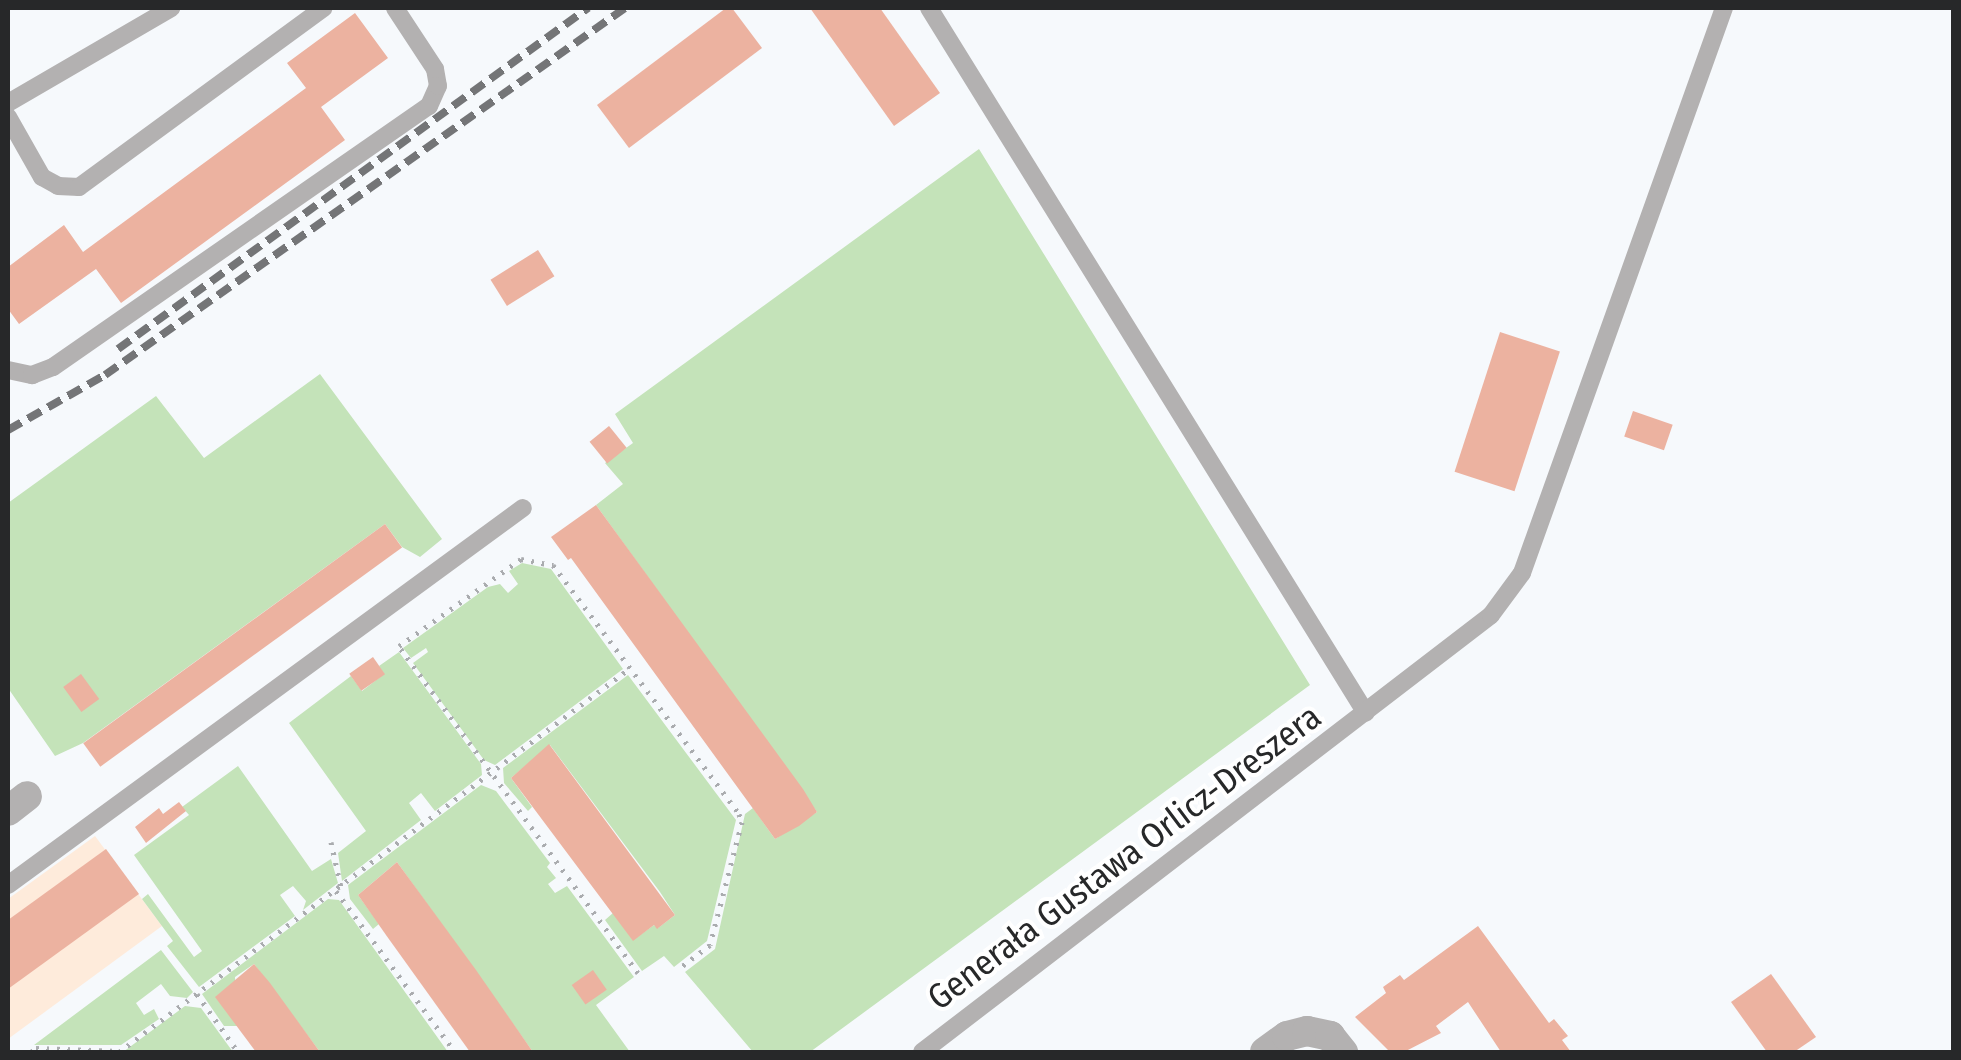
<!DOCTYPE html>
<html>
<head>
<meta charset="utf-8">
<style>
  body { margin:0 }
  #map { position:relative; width:1961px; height:1060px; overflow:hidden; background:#f6f9fc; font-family:"Fira Sans Condensed",sans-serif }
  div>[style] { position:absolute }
  .industrial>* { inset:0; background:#feebdb }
  .green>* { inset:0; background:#c4e3b9 }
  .building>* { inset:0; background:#ecb2a0; transform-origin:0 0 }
  .path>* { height:5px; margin-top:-2.5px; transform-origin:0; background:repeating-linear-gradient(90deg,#aaacaf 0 2.5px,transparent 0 10.5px) }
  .lane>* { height:18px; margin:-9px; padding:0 9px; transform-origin:9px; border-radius:9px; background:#b3b1b1 }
  .street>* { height:30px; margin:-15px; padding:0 15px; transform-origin:15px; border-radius:15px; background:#b3b1b1 }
  .rail>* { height:8px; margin-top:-4px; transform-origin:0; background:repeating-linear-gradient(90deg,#747577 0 15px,transparent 0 23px) }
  span { translate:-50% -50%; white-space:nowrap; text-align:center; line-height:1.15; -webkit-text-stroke:8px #fff; paint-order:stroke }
  .street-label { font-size:35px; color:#272829 }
  .frame { position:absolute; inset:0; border:10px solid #272829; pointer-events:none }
</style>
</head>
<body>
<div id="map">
  <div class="industrial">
    <i style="clip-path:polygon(95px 836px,162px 926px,8px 1039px,8px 899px)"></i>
  </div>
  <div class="green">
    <i style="clip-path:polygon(979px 149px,1310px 685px,810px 1052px,753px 1052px,685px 972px,715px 949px,745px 814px,753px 808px,775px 839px,817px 812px,596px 505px,623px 484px,605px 463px,633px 443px,615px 414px)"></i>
    <i style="clip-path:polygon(320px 374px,442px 539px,420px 557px,402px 547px,385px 524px,83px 743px,55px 756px,8px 688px,8px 503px,156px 396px,204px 458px)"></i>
    <i style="clip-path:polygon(522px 563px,551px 569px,623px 669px,495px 765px,484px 760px,413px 663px,428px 652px,426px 648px,411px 658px,403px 648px,488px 587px,500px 584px,508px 593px,518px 584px,509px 571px)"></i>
    <i style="clip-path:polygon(399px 652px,481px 764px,482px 775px,435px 811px,421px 793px,409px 803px,421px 820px,342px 881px,338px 853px,366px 831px,289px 723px,351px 676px,362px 691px,384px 674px,379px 666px)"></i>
    <i style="clip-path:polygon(628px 675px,736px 820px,707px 941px,674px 967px,664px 956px,642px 971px,605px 920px,613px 913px,633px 940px,654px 925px,658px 928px,675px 915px,660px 892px,550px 745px,511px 778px,532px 807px,528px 811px,504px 783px,503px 768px)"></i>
    <i style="clip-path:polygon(238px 766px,312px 871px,331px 859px,338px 883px,303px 910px,306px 901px,293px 886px,280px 895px,295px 916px,199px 987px,167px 946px,173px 941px,142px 899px,148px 894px,194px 957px,202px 951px,134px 855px,189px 815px,182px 807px)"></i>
    <i style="clip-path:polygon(481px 785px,496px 791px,550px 863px,547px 867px,556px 878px,548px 884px,555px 893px,567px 886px,634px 977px,596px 1005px,630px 1052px,533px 1052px,397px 862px,358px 895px,379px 924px,373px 929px,350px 899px,348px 885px)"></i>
    <i style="clip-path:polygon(328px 899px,339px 900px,448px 1052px,320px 1052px,254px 964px,235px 977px,237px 1026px,224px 1026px,202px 994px)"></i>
    <i style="clip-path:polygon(161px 950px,193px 992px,187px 998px,170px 996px,161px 984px,136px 1003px,144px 1015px,154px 1009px,159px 1019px,121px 1045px,34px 1045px)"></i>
    <i style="clip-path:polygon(185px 1006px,201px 1008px,233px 1052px,123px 1052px)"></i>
  </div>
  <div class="building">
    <i style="clip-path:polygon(726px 8px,732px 8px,762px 48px,629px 148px,597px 105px)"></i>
    <i style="clip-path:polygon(810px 8px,880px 8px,940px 93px,894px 126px)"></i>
    <i style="clip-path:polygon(355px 13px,388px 58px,321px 107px,345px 140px,121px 303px,96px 269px,19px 324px,8px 309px,8px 267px,64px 225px,83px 252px,306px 88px,287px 63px)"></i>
    <i style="left:538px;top:250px;width:31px;height:56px;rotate:58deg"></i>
    <i style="left:1500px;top:332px;width:63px;height:147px;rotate:18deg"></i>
    <i style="left:1633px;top:411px;width:42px;height:27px;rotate:19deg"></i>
    <i style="left:609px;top:426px;width:28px;height:25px;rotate:51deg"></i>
    <i style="clip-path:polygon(596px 505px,803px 789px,817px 812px,799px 826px,775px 839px,571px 558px,568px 560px,551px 537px)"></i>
    <i style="left:385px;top:524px;width:29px;height:373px;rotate:54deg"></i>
    <i style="left:373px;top:657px;width:21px;height:29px;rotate:55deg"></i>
    <i style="left:81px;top:674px;width:31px;height:22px;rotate:54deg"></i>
    <i style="clip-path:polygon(549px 744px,675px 915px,657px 929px,654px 925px,633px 941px,511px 778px)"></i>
    <i style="clip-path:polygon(179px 802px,186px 811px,146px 843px,135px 827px,159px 808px,163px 814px)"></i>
    <i style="clip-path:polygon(106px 849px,139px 894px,8px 989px,8px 920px)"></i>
    <i style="clip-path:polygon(397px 862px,476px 970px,533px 1052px,470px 1052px,386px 935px,358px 895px)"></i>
    <i style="clip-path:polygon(1478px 926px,1549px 1023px,1554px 1019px,1568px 1036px,1562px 1040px,1571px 1052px,1501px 1052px,1468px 1002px,1436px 1026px,1441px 1033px,1404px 1052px,1390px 1052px,1355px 1017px,1386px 993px,1383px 987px,1400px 975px,1404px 980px)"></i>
    <i style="clip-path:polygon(254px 964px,270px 983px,320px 1052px,256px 1052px,215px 997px)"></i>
    <i style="left:593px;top:970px;width:24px;height:26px;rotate:55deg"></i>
    <i style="clip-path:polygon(1771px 974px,1816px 1037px,1794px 1052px,1767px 1052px,1731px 1002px)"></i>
  </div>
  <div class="path">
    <i style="left:331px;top:842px;width:46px;rotate:77.5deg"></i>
    <i style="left:336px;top:891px;width:200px;rotate:53.5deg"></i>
    <i style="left:638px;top:973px;width:405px;rotate:-126.2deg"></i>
    <i style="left:399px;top:646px;width:150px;rotate:-35.5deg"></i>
    <i style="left:521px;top:559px;width:33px;rotate:11deg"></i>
    <i style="left:553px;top:565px;width:311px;rotate:53.2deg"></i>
    <i style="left:739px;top:814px;width:9px;rotate:69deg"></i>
    <i style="left:742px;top:822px;width:127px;rotate:104.6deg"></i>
    <i style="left:710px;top:945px;width:41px;rotate:142.9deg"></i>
    <i style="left:197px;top:994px;width:71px;rotate:54.7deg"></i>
    <i style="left:31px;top:1052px;width:6px;rotate:-39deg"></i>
    <i style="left:36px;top:1048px;width:84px;rotate:2deg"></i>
    <i style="left:119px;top:1052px;width:639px;rotate:-36.92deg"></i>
  </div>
  <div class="lane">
    <i style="left:929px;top:8px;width:829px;rotate:58.21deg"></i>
    <i style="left:8px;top:103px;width:189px;rotate:-30.2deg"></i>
    <i style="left:8px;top:117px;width:69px;rotate:60.5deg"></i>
    <i style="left:42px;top:177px;width:18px;rotate:29deg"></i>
    <i style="left:58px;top:186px;width:21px;rotate:3deg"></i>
    <i style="left:79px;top:187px;width:303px;rotate:-36.2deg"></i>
    <i style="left:8px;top:370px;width:25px;rotate:12deg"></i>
    <i style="left:32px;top:375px;width:22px;rotate:-21deg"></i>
    <i style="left:53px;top:367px;width:458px;rotate:-34.8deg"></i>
    <i style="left:429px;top:106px;width:22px;rotate:-66deg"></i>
    <i style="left:438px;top:86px;width:17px;rotate:-100deg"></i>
    <i style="left:435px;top:69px;width:73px;rotate:-123.3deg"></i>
    <i style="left:8px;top:885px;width:638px;rotate:-36.21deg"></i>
    <i style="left:922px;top:1052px;width:717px;rotate:-37.52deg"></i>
    <i style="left:1491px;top:615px;width:52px;rotate:-53.6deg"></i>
    <i style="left:1522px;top:573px;width:600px;rotate:-70.33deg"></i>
  </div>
  <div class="street">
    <i style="left:8px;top:811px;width:24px;rotate:-38deg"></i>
    <i style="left:1265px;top:1052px;width:27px;rotate:-36deg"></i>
    <i style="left:1287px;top:1036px;width:21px;rotate:-14deg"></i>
    <i style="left:1307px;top:1031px;width:24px;rotate:12deg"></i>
    <i style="left:1330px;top:1036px;width:21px;rotate:51deg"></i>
  </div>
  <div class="rail">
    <i style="left:118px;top:349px;width:581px;rotate:-35.96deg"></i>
    <i style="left:8px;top:430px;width:112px;rotate:-29.6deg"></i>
    <i style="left:105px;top:375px;width:636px;rotate:-35.21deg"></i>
  </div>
  <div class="street-label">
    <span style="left:1124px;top:857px;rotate:-37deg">Generała Gustawa Orlicz-Dreszera</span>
  </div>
  <div class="frame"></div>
</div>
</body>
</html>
